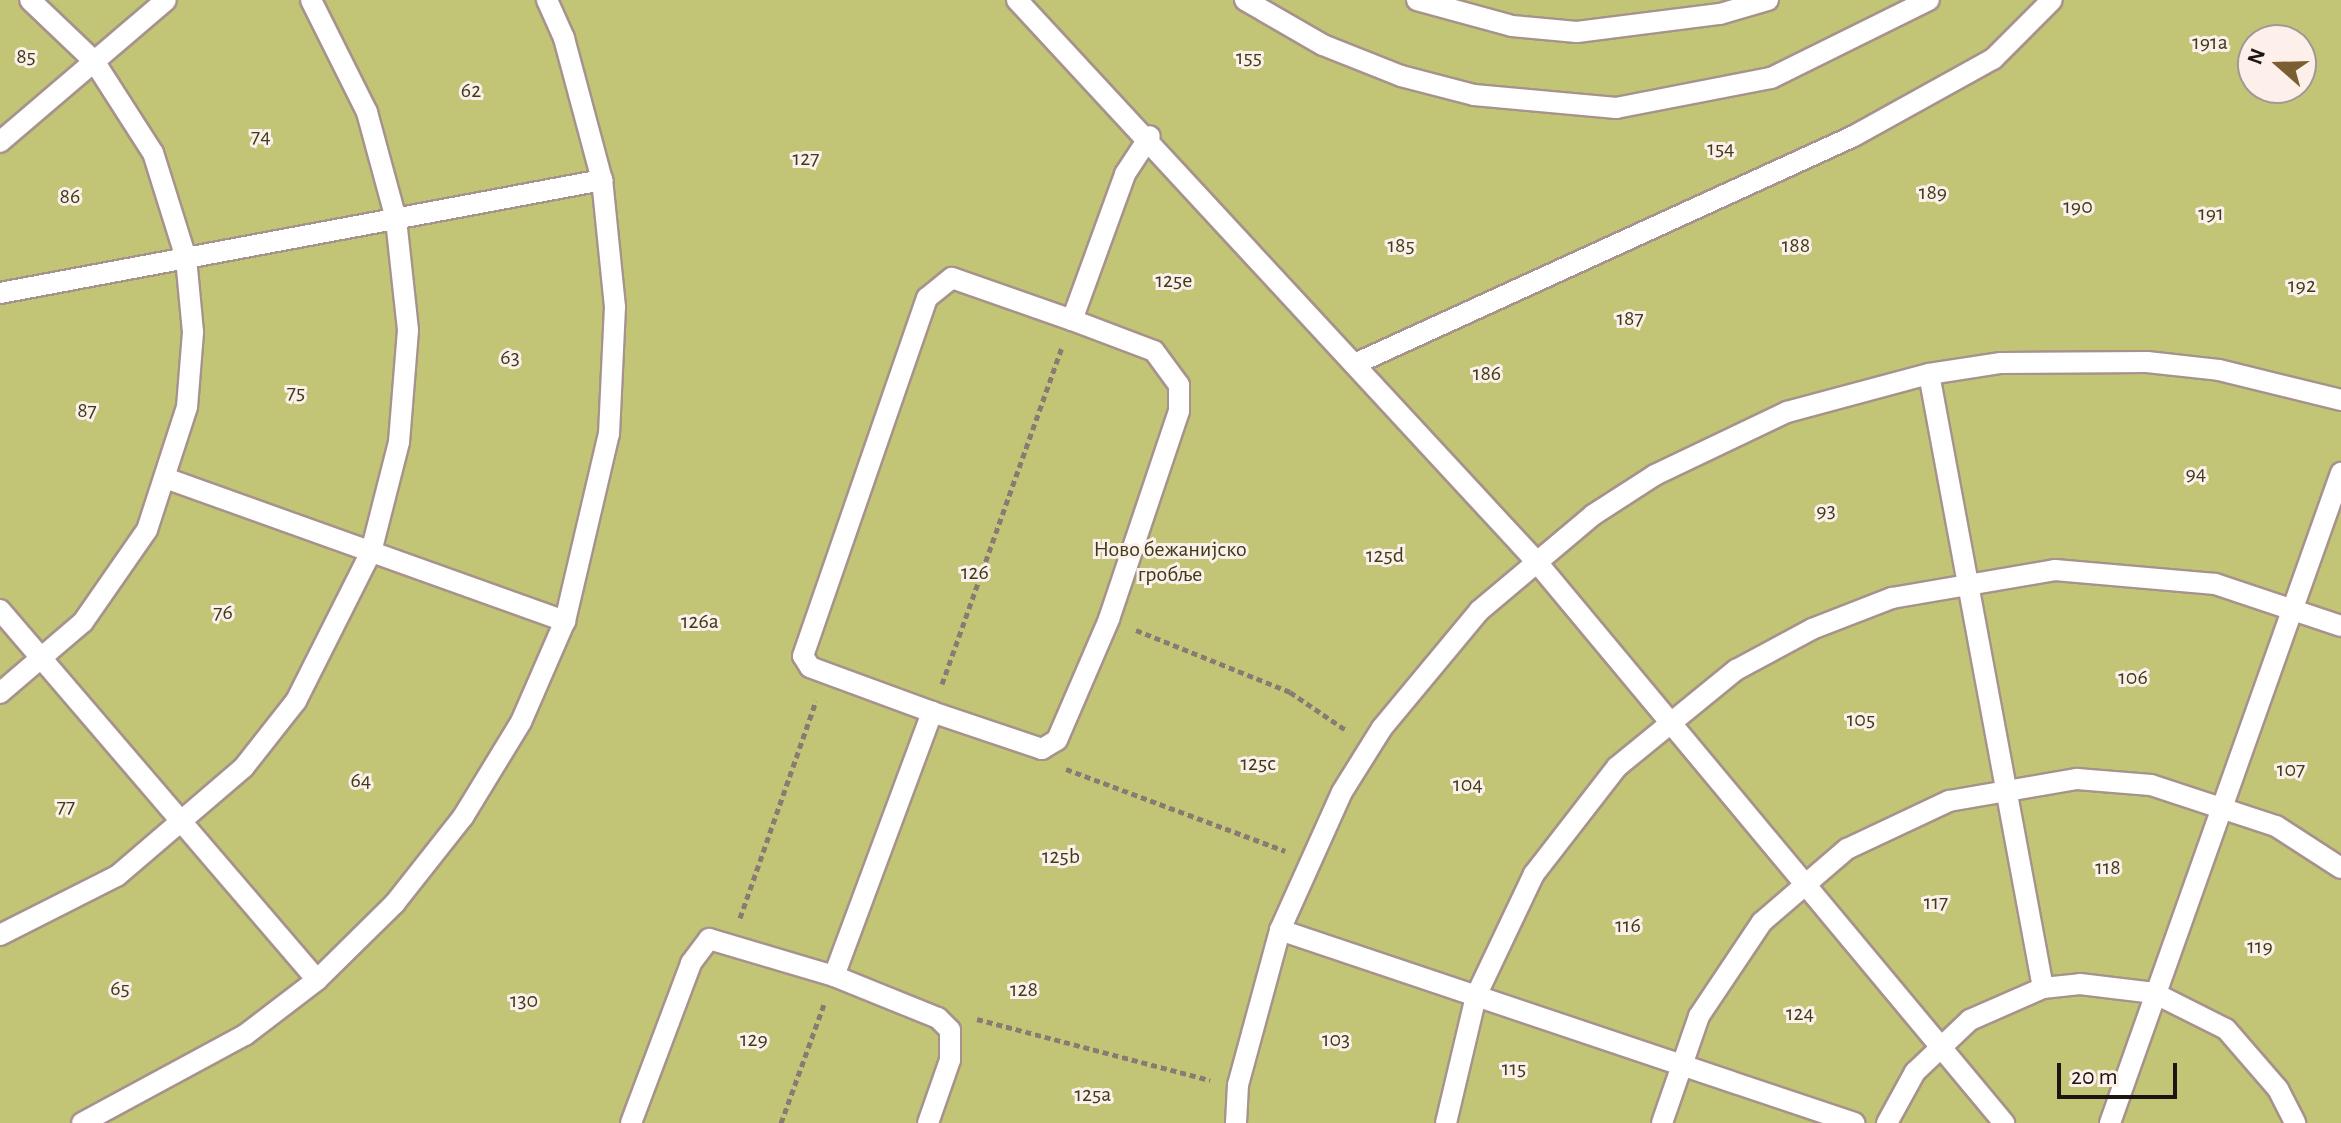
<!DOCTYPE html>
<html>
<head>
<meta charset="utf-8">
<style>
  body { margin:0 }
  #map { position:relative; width:2341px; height:1123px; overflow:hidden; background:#f7e0d7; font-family:"Alegreya Sans",sans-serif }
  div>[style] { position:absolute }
  .green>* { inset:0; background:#c2c575 }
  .path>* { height:5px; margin-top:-2.5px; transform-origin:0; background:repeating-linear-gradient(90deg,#897a74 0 6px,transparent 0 10px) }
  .roads { filter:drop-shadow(2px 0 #a7938b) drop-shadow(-2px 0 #a7938b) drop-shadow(0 2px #a7938b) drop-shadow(0 -2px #a7938b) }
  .lane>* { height:20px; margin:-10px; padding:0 10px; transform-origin:10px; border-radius:10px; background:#fff }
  span { translate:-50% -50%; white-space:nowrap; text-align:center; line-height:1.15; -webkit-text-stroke:6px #fdefea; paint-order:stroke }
  .park-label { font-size:22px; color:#3c3d18 }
  .north { position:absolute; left:2237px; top:24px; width:80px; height:80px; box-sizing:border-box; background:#fdefea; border:2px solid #a39894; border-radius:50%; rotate:290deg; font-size:22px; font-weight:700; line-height:32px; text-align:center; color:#1c1512 }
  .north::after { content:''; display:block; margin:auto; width:28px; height:36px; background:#7b5e32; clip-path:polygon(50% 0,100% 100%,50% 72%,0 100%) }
  .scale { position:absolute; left:2057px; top:1063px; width:120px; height:36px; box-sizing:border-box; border:4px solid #1c1512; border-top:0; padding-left:10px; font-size:24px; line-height:28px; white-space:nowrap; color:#1c1512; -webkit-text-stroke:6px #fdefea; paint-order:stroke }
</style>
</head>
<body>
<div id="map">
  <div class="green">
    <i style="clip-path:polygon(evenodd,0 0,2341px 0,2341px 1123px,0 1123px,0 0,2253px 40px,2301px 40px,2301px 88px,2253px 88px,2253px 40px)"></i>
  </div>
  <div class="path">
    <i style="left:1136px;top:630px;width:166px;rotate:21.9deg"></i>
    <i style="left:1290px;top:692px;width:68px;rotate:34.2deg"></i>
    <i style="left:942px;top:684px;width:358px;rotate:-70.4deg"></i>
    <i style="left:1066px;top:769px;width:234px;rotate:20.5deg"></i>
    <i style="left:740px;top:918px;width:230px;rotate:-70.7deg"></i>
    <i style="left:977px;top:1019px;width:241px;rotate:14.7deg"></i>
    <i style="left:781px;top:1123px;width:127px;rotate:-70.1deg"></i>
  </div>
  <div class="roads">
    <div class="lane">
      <i style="left:1017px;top:0;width:763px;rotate:47.23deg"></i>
      <i style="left:1535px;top:560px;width:733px;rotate:50.2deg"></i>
      <i style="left:1245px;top:0;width:90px;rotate:30deg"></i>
      <i style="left:1323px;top:45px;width:84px;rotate:21.7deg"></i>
      <i style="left:1401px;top:76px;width:75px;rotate:14.6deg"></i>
      <i style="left:1474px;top:95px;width:143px;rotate:5.2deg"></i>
      <i style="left:1616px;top:108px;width:158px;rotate:-11deg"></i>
      <i style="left:1771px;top:78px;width:176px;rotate:-26.3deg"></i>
      <i style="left:1417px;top:0;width:98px;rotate:15.3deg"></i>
      <i style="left:1512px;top:26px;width:65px;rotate:5.3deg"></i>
      <i style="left:1577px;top:32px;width:144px;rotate:-7.2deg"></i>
      <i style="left:1720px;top:14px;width:50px;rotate:-16.3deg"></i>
      <i style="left:0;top:142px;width:218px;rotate:-40.5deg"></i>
      <i style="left:0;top:293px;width:613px;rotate:-10.63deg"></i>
      <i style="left:1357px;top:363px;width:546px;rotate:-24.55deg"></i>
      <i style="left:1854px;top:136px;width:159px;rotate:-29deg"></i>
      <i style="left:1993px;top:59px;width:83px;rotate:-45deg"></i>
      <i style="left:1929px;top:374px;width:624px;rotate:79.48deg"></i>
      <i style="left:168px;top:479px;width:422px;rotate:19.7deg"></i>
      <i style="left:0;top:610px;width:487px;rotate:49.4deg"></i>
      <i style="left:0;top:693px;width:109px;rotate:-40.5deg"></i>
      <i style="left:83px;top:622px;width:112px;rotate:-55.2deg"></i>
      <i style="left:147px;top:530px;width:129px;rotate:-72deg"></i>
      <i style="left:187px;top:407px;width:75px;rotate:-85.4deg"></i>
      <i style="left:193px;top:332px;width:74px;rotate:-95.4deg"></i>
      <i style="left:186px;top:258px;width:110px;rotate:-107.4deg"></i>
      <i style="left:153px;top:153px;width:109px;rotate:-122.7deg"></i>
      <i style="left:94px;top:61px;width:88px;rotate:-136.4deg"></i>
      <i style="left:932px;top:712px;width:116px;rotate:18.6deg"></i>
      <i style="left:1042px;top:749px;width:17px;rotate:-31deg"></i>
      <i style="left:1057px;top:740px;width:132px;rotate:-66.7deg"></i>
      <i style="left:1109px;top:619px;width:219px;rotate:-71.4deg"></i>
      <i style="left:1179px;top:411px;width:26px;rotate:-90deg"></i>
      <i style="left:1179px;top:385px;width:42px;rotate:-126.3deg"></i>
      <i style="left:1154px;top:351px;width:88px;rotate:-159.3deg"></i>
      <i style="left:1280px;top:930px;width:606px;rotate:18.58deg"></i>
      <i style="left:0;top:935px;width:131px;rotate:-26.8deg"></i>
      <i style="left:117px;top:876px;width:167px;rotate:-40.6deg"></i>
      <i style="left:244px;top:767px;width:84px;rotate:-51.8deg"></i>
      <i style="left:296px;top:701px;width:167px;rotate:-63.3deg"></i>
      <i style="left:371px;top:552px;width:114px;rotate:-75.7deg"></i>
      <i style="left:399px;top:442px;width:112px;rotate:-85.4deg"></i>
      <i style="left:408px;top:330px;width:112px;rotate:-96.2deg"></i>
      <i style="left:396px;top:219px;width:111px;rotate:-105.2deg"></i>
      <i style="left:367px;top:112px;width:125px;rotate:-116.6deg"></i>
      <i style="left:834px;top:976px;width:112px;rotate:22deg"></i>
      <i style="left:938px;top:1018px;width:17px;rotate:45deg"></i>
      <i style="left:950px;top:1030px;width:30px;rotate:90deg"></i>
      <i style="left:950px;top:1060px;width:67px;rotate:109.2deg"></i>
      <i style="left:82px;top:1123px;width:185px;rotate:-28.4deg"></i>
      <i style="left:245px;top:1035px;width:91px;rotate:-37.4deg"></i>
      <i style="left:317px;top:980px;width:110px;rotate:-44.6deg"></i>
      <i style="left:395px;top:903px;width:110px;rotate:-51.7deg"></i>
      <i style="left:463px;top:817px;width:111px;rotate:-58.6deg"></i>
      <i style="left:521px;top:722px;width:110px;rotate:-66.5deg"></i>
      <i style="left:565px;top:621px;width:192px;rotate:-76.8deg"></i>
      <i style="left:609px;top:434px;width:127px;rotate:-87.3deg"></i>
      <i style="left:615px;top:307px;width:128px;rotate:-95.8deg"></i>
      <i style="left:602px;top:180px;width:147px;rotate:-105deg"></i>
      <i style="left:564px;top:38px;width:42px;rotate:-114.1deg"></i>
      <i style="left:631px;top:1123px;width:171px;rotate:-69.4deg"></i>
      <i style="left:691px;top:963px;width:30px;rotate:-53deg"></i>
      <i style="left:709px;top:939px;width:130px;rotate:16.5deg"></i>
      <i style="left:834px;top:976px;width:282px;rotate:-69.6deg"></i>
      <i style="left:932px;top:712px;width:130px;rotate:-159.8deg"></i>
      <i style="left:810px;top:667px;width:13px;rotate:-122deg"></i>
      <i style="left:803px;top:656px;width:379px;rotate:-70.9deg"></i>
      <i style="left:927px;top:298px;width:32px;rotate:-39deg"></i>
      <i style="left:952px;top:278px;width:127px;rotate:19.3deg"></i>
      <i style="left:1072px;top:320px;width:155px;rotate:-70deg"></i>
      <i style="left:1125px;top:174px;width:45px;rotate:-56.7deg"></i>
      <i style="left:1236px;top:1123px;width:38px;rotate:-87deg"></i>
      <i style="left:1238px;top:1085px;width:161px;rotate:-74.8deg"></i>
      <i style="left:1280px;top:930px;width:151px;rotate:-65.8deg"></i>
      <i style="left:1342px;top:792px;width:75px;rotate:-58deg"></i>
      <i style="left:1382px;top:728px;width:152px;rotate:-50.3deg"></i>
      <i style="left:1479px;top:611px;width:149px;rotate:-40.1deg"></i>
      <i style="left:1593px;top:515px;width:74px;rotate:-32.8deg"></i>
      <i style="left:1655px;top:475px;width:146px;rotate:-25.5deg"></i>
      <i style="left:1787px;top:412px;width:147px;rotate:-15deg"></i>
      <i style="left:1929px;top:374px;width:73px;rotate:-8.7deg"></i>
      <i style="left:2001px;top:363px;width:146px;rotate:-0.4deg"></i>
      <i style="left:2147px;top:362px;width:72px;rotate:6.3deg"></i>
      <i style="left:2219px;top:370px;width:126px;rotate:13.8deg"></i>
      <i style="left:1446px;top:1123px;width:130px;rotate:-76.7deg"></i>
      <i style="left:1476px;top:996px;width:135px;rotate:-64.6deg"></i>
      <i style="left:1534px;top:874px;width:135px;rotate:-52.2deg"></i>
      <i style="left:1617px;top:767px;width:154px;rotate:-39.2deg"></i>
      <i style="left:1736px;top:670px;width:86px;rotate:-28.3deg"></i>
      <i style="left:1812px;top:629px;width:86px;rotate:-21.2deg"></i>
      <i style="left:1892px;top:598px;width:165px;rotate:-9.7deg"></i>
      <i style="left:2055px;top:570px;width:161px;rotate:5deg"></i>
      <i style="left:2215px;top:584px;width:133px;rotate:18.4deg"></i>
      <i style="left:1662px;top:1123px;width:113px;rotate:-70.9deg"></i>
      <i style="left:1699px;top:1016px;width:113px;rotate:-56.2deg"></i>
      <i style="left:1762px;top:922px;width:112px;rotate:-40.7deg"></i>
      <i style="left:1847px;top:849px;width:113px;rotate:-25.2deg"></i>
      <i style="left:1949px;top:801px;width:130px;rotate:-9.8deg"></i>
      <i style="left:2077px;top:779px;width:74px;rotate:4.6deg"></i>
      <i style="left:2151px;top:785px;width:132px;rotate:18.2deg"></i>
      <i style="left:2276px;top:826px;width:77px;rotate:32.9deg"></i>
      <i style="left:1887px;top:1123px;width:58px;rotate:-61.2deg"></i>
      <i style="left:1915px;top:1072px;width:76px;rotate:-43.4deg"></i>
      <i style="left:1970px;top:1020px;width:80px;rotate:-23.7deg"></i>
      <i style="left:2043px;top:988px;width:37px;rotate:-6deg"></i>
      <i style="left:2080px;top:984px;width:75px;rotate:6.9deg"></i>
      <i style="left:2154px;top:993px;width:80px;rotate:26.6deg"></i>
      <i style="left:2226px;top:1029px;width:79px;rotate:49.1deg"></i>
      <i style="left:2278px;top:1089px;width:38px;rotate:63deg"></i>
      <i style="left:2110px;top:1123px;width:690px;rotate:-70.44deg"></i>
    </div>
  </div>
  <div class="park-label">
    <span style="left:2210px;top:43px">191a</span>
    <span style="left:26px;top:57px">85</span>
    <span style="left:1249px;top:58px">155</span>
    <span style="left:471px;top:91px">62</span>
    <span style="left:261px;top:137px">74</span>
    <span style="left:1721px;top:149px">154</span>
    <span style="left:806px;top:159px">127</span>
    <span style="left:1933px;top:193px">189</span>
    <span style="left:70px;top:197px">86</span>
    <span style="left:2078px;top:207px">190</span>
    <span style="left:2211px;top:214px">191</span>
    <span style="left:1401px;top:246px">185</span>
    <span style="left:1796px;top:246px">188</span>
    <span style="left:1174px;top:281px">125e</span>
    <span style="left:2302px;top:286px">192</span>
    <span style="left:1630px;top:319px">187</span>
    <span style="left:510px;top:358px">63</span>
    <span style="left:1487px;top:374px">186</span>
    <span style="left:296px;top:393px">75</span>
    <span style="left:87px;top:411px">87</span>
    <span style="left:2196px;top:474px">94</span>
    <span style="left:1826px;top:511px">93</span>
    <span style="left:1170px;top:562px">Ново бежанијско<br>гробље</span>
    <span style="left:1385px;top:556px">125d</span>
    <span style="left:975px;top:573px">126</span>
    <span style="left:223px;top:613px">76</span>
    <span style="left:700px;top:622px">126a</span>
    <span style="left:2133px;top:678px">106</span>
    <span style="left:1861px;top:720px">105</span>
    <span style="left:1258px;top:764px">125c</span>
    <span style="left:2291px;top:770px">107</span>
    <span style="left:361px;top:781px">64</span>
    <span style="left:1468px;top:785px">104</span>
    <span style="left:66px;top:807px">77</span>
    <span style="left:1061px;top:857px">125b</span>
    <span style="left:2108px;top:868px">118</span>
    <span style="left:1936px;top:903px">117</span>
    <span style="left:1628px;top:926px">116</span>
    <span style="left:2260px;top:947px">119</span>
    <span style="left:120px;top:989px">65</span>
    <span style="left:1024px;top:990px">128</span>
    <span style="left:524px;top:1001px">130</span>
    <span style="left:1800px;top:1014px">124</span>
    <span style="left:754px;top:1040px">129</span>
    <span style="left:1336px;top:1040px">103</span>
    <span style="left:1514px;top:1069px">115</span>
    <span style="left:1093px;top:1095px">125a</span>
  </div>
  <div class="north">N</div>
  <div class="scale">20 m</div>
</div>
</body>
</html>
